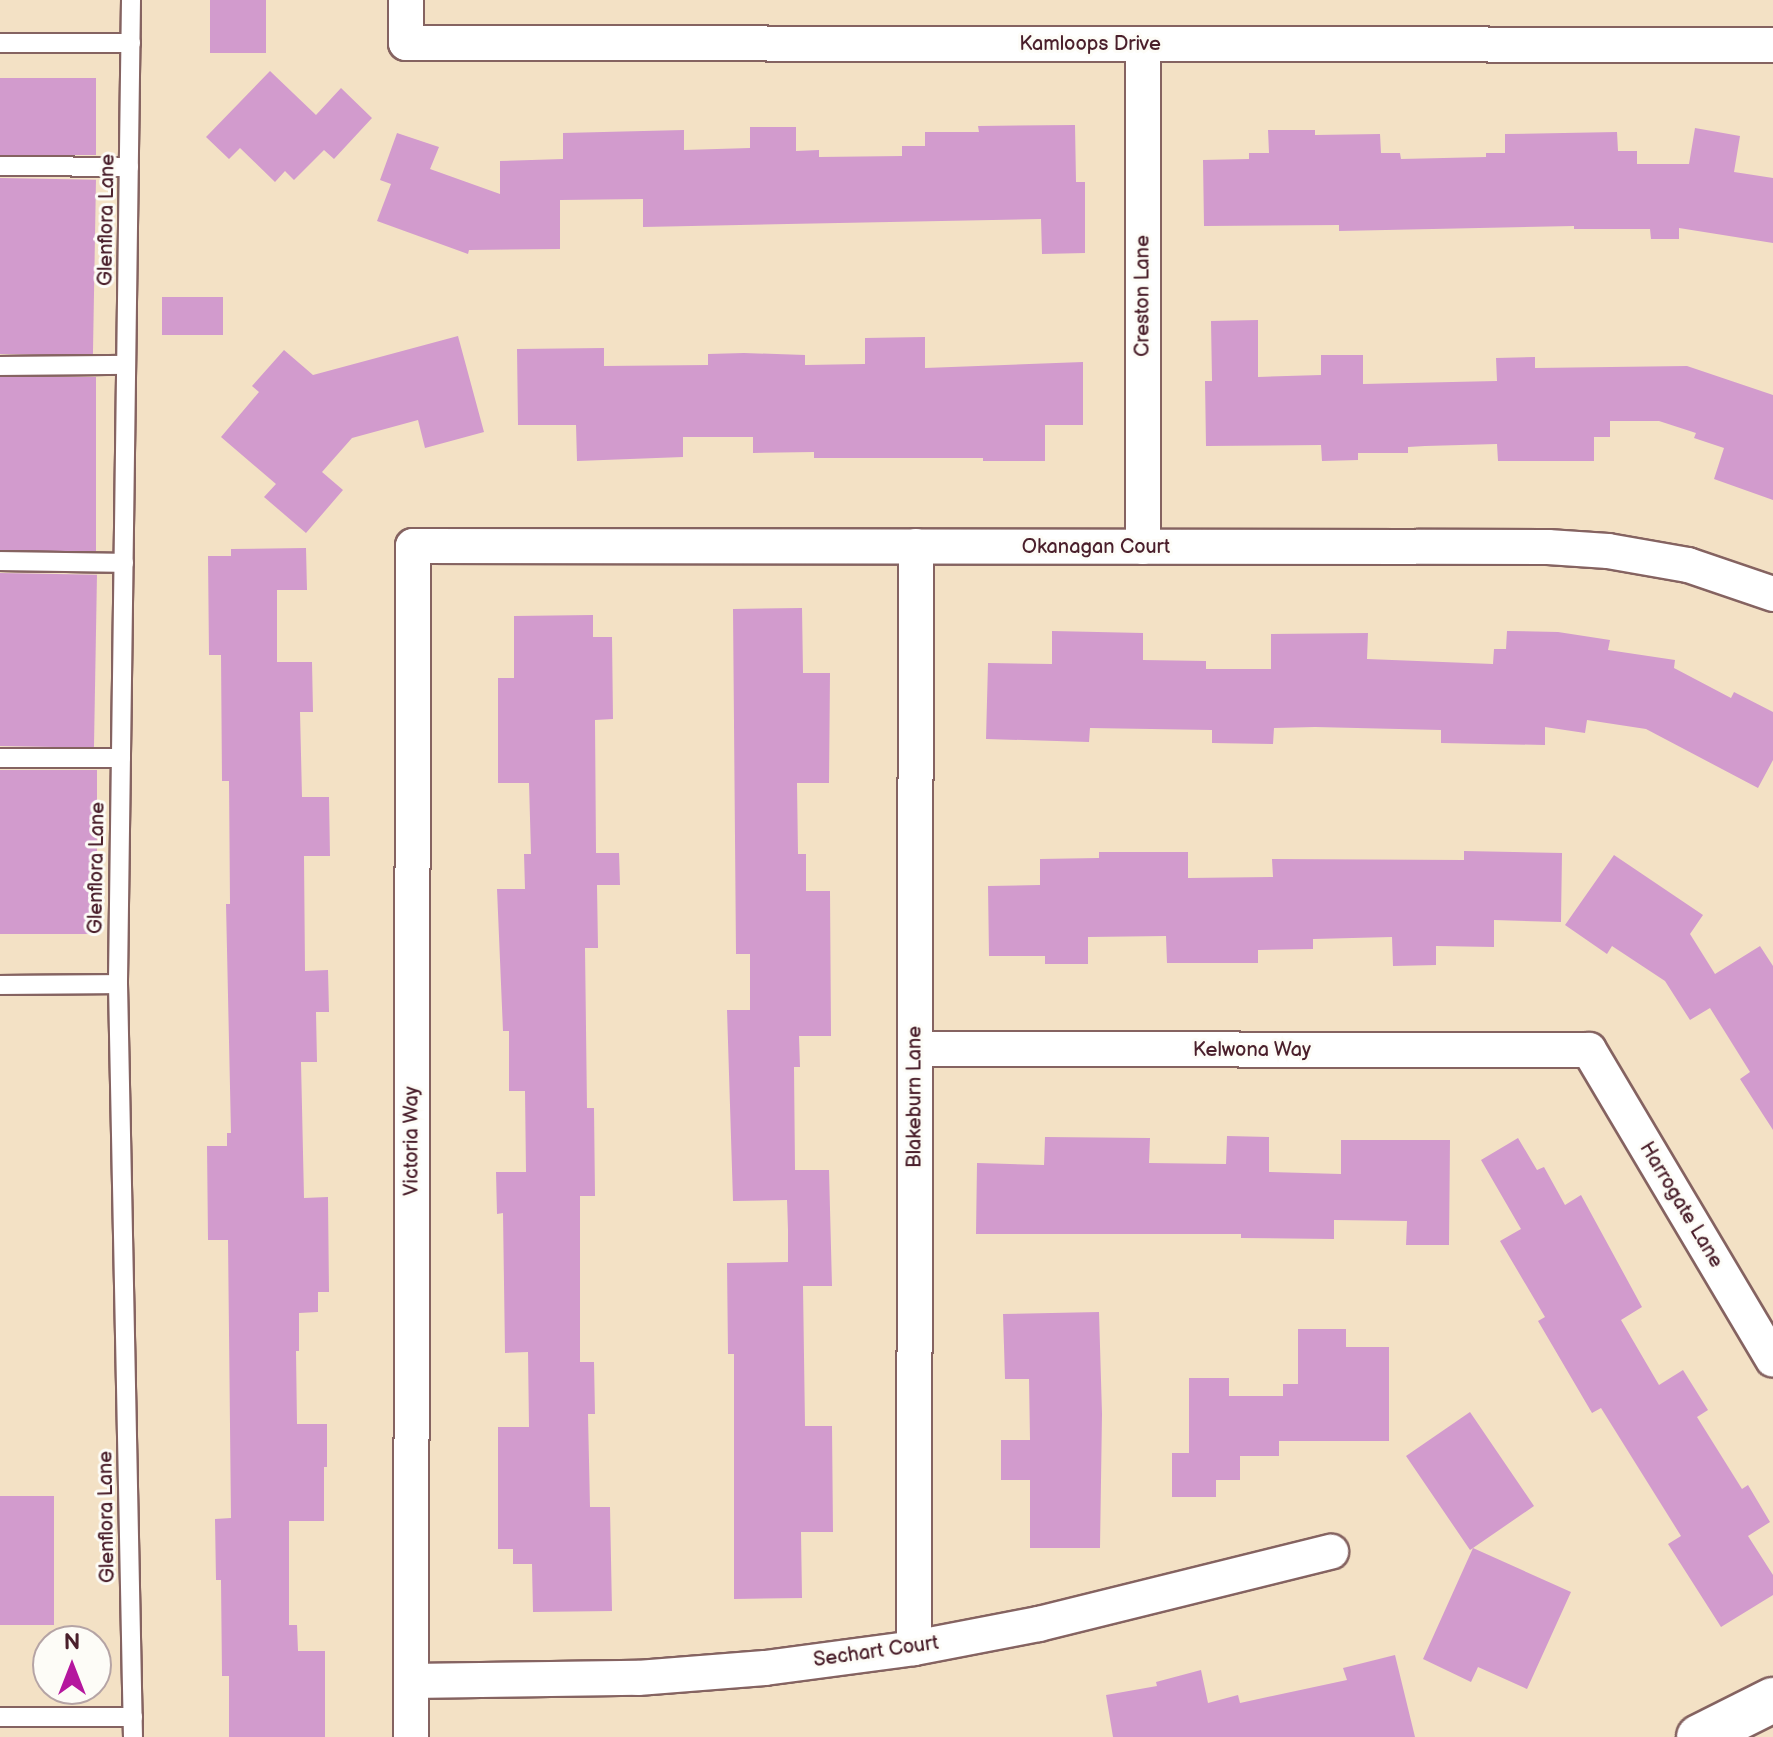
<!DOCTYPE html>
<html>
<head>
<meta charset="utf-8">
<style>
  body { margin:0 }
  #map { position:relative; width:1773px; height:1737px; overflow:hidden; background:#f3e1c5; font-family:"Balsamiq Sans",sans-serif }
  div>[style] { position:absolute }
  .building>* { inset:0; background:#d29bcd; transform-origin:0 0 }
  .roads { filter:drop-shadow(2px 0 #856361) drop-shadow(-2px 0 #856361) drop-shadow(0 2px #856361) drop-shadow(0 -2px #856361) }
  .service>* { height:18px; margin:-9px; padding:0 9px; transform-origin:9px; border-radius:9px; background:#fff }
  .minor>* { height:34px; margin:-17px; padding:0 17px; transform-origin:17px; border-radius:17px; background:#fff }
  .tertiary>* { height:44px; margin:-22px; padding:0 22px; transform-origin:22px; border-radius:22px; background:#fff }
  span { translate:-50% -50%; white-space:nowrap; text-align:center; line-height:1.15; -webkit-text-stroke:6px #fdfcf7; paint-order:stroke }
  .street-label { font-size:20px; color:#4a1f2b }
  .north { position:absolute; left:32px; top:1625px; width:80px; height:80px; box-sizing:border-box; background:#fdfcf7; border:2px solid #b5a4a5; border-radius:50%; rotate:0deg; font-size:22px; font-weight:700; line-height:32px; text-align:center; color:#4a1f2b }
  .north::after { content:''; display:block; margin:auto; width:28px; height:36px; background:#b5179e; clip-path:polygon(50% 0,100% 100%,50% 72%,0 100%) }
</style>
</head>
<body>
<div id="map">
  <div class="building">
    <i style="left:210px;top:0;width:56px;height:53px"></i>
    <i style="clip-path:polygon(270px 71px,316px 115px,341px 88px,372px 118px,334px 159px,324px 150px,294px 180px,285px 171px,275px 182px,240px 148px,229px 159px,206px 137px)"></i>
    <i style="left:96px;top:78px;width:77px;height:96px;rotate:90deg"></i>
    <i style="clip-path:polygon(1075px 125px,1076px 182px,1085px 182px,1085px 253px,1042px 254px,1041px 219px,643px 227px,643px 199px,560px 200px,560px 249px,469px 250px,468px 254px,377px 221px,391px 184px,380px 180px,397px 133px,439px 147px,430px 169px,500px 194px,500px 161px,563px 159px,563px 133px,684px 130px,684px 150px,750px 148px,750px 127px,796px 127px,796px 151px,819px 150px,819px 157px,902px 156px,902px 146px,925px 146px,925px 132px,979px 132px,978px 126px)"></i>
    <i style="clip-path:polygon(1695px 128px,1740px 136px,1734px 172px,1773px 178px,1773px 243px,1679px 228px,1679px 239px,1651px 239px,1650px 229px,1574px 229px,1574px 226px,1339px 231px,1339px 225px,1204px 226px,1203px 160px,1249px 159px,1249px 153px,1269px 153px,1268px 130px,1315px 130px,1315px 135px,1380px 134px,1381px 153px,1400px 153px,1401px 159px,1486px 157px,1486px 153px,1505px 153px,1505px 134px,1617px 132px,1618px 151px,1637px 151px,1637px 164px,1689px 164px)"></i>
    <i style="left:0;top:178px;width:96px;height:176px;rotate:1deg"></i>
    <i style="left:162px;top:297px;width:61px;height:38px"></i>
    <i style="clip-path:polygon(1258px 320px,1258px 377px,1321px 375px,1321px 355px,1363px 355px,1363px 384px,1497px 381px,1496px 358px,1535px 357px,1535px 368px,1687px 366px,1773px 395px,1773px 500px,1714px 479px,1724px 448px,1694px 438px,1696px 433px,1659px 421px,1610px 421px,1610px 437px,1594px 437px,1594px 461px,1498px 461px,1497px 444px,1425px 446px,1408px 447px,1408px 453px,1358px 453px,1358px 460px,1322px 461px,1321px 445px,1206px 446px,1205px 381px,1212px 381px,1211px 321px)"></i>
    <i style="clip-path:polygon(458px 336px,484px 432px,425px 448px,418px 420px,352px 438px,322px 472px,343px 490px,306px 533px,264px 497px,276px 484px,221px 437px,259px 392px,252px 386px,284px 350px,313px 375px)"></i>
    <i style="clip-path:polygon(925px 337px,925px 368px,1083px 362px,1083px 425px,1045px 425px,1045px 461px,983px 461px,983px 458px,814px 458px,814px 452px,753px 453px,753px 437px,683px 437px,683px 457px,577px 461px,576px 425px,518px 425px,517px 349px,604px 348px,604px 366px,708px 365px,708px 354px,744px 353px,805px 355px,805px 365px,865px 364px,865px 338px)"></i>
    <i style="left:96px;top:377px;width:174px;height:96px;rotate:90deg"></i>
    <i style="clip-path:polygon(306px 548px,307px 590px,277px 590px,277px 662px,312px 662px,313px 712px,300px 712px,302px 797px,329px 797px,330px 856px,304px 856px,305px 971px,328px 970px,329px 1012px,316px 1012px,317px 1062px,301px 1062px,304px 1198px,328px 1197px,329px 1292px,318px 1292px,318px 1312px,299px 1313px,299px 1351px,296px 1351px,297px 1424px,327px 1424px,327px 1467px,324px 1467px,324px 1521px,289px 1521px,289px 1625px,297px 1625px,298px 1651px,325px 1651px,325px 1737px,229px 1737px,229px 1676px,222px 1676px,221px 1580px,216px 1580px,215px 1519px,231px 1518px,228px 1240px,208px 1240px,207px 1146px,227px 1146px,227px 1133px,231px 1133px,226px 904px,230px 904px,229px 781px,222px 781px,221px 655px,209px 655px,208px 556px,231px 556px,231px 549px)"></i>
    <i style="left:0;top:573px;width:97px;height:173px;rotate:1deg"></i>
    <i style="clip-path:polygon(802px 608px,803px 673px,830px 673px,829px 783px,797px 783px,798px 854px,806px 854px,806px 891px,830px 891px,831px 1036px,799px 1036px,800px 1067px,794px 1067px,795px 1170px,829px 1170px,832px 1286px,803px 1286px,805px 1426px,832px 1426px,833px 1532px,801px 1532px,802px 1598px,734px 1599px,734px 1354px,728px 1354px,727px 1263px,788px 1262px,788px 1230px,787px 1200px,733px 1201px,727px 1010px,750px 1010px,750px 954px,736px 954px,733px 609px)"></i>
    <i style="clip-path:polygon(593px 615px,593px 637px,612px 637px,613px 719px,595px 720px,596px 853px,619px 853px,620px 885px,597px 885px,598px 948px,585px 948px,587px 1108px,594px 1108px,595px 1196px,580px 1196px,580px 1362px,594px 1362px,595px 1414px,588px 1414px,590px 1507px,610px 1507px,612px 1611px,533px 1612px,532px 1564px,513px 1564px,513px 1549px,498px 1549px,498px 1427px,529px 1427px,528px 1352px,505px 1353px,503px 1213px,497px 1214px,496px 1172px,526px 1172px,525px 1091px,509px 1091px,509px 1031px,503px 1031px,497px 889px,525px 889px,524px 854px,531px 854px,529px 783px,498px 783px,498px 678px,514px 678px,514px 616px)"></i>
    <i style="clip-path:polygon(1052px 631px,1143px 633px,1143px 660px,1206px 661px,1206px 669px,1271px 669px,1271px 634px,1368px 633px,1367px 659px,1493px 664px,1494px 649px,1506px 649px,1507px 631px,1558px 632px,1610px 640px,1608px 650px,1675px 660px,1674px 668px,1731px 698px,1734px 692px,1773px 712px,1773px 760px,1758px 788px,1646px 729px,1587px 720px,1585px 733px,1545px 727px,1545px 745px,1441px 743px,1441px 730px,1315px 727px,1274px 728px,1273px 744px,1212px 743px,1212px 730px,1090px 728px,1089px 742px,986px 739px,988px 663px,1052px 664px)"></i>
    <i style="left:0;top:770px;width:97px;height:164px"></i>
    <i style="clip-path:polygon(1464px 851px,1562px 853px,1561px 922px,1494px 920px,1494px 947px,1436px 946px,1436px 965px,1393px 966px,1392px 937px,1313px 939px,1313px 949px,1258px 950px,1258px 963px,1167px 963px,1166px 936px,1088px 937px,1088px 964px,1045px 964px,1045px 956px,989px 956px,988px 886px,1040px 885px,1040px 859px,1099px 858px,1099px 852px,1188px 852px,1188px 878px,1273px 877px,1272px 859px,1464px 860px)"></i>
    <i style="clip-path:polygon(1614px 855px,1703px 915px,1690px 934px,1715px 974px,1760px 946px,1773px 966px,1773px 1130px,1740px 1079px,1750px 1072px,1710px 1008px,1690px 1020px,1665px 981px,1612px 946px,1607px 954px,1565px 925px)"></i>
    <i style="clip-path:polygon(1227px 1136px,1269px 1137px,1269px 1172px,1341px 1174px,1341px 1140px,1450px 1140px,1449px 1245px,1406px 1245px,1407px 1221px,1334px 1220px,1334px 1239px,1241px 1238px,1241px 1234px,976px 1234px,977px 1163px,1044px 1165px,1045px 1137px,1150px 1138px,1149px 1163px,1226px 1164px)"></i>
    <i style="clip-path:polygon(1518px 1138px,1537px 1170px,1544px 1167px,1565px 1205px,1581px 1195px,1642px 1307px,1621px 1320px,1659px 1385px,1683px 1370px,1708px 1410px,1697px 1417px,1742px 1489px,1748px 1485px,1770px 1522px,1748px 1536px,1773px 1575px,1773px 1595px,1721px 1627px,1668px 1544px,1681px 1536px,1601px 1408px,1592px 1413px,1538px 1321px,1545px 1317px,1500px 1241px,1521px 1229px,1481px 1160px)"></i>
    <i style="clip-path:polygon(1099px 1312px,1102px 1414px,1100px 1548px,1030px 1548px,1030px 1480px,1001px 1480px,1001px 1440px,1030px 1440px,1029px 1379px,1005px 1379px,1003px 1314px)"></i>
    <i style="clip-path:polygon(1298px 1329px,1346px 1329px,1346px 1347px,1389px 1347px,1389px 1441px,1279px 1441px,1279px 1456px,1240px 1456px,1240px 1480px,1216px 1480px,1216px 1497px,1172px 1497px,1172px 1453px,1189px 1453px,1189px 1378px,1229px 1378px,1229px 1396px,1283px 1396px,1283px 1384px,1298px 1384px)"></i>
    <i style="clip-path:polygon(1470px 1412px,1534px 1506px,1473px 1548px,1571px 1592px,1527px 1689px,1478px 1667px,1471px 1682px,1423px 1659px,1473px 1548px,1470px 1550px,1406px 1456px)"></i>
    <i style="left:0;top:1496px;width:54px;height:129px"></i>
    <i style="clip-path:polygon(1395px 1655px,1415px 1737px,1113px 1737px,1106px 1695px,1157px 1686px,1156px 1682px,1201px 1670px,1208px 1703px,1238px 1695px,1240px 1703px,1347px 1680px,1343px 1668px)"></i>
  </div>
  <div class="roads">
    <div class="service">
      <i style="left:131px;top:0;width:984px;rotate:90.76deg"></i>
      <i style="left:118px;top:984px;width:753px;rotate:88.86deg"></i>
      <i style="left:0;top:43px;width:131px"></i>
      <i style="left:0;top:166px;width:129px;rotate:0.4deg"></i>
      <i style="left:0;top:366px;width:126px;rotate:-0.5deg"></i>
      <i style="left:0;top:561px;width:124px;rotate:0.9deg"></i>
      <i style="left:0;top:758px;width:121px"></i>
      <i style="left:0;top:985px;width:118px;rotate:-0.5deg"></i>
      <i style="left:0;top:1717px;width:133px"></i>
    </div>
    <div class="minor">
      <i style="left:406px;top:0;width:43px;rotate:90deg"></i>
      <i style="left:406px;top:43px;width:1367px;rotate:0.08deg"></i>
      <i style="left:1143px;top:547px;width:503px;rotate:-90deg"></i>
      <i style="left:915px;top:1049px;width:674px;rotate:0.09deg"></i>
      <i style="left:1589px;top:1050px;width:360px;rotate:59.3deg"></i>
      <i style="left:914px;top:1648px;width:1102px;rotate:-89.9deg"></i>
      <i style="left:411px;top:1681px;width:227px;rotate:-0.8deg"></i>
      <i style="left:638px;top:1678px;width:127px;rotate:-4.5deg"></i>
      <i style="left:765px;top:1668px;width:150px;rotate:-7.6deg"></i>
      <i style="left:914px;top:1648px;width:127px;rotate:-10.9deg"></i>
      <i style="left:1039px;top:1624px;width:301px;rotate:-13.9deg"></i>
      <i style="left:411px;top:1737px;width:1191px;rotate:-89.9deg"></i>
      <i style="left:413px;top:546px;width:1135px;rotate:0.05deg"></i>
      <i style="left:1548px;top:547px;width:60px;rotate:3.8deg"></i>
      <i style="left:1608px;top:551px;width:81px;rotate:9.9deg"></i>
      <i style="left:1688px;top:565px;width:90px;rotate:18.8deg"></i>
    </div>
    <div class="tertiary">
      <i style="left:1699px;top:1737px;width:83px;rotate:-26.6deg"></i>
    </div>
  </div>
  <div class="street-label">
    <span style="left:1090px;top:44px">Kamloops Drive</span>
    <span style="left:107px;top:220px;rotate:-89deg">Glenflora Lane</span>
    <span style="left:1143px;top:296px;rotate:-90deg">Creston Lane</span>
    <span style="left:1096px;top:547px">Okanagan Court</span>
    <span style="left:97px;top:868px;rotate:-89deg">Glenflora Lane</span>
    <span style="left:1252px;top:1050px">Kelwona Way</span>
    <span style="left:915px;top:1097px;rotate:-90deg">Blakeburn Lane</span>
    <span style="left:412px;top:1141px;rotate:-90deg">Victoria Way</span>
    <span style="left:1681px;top:1205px;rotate:59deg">Harrogate Lane</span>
    <span style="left:107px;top:1517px;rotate:-91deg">Glenflora Lane</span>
    <span style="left:876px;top:1652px;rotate:-8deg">Sechart Court</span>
  </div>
  <div class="north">N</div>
</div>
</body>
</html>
